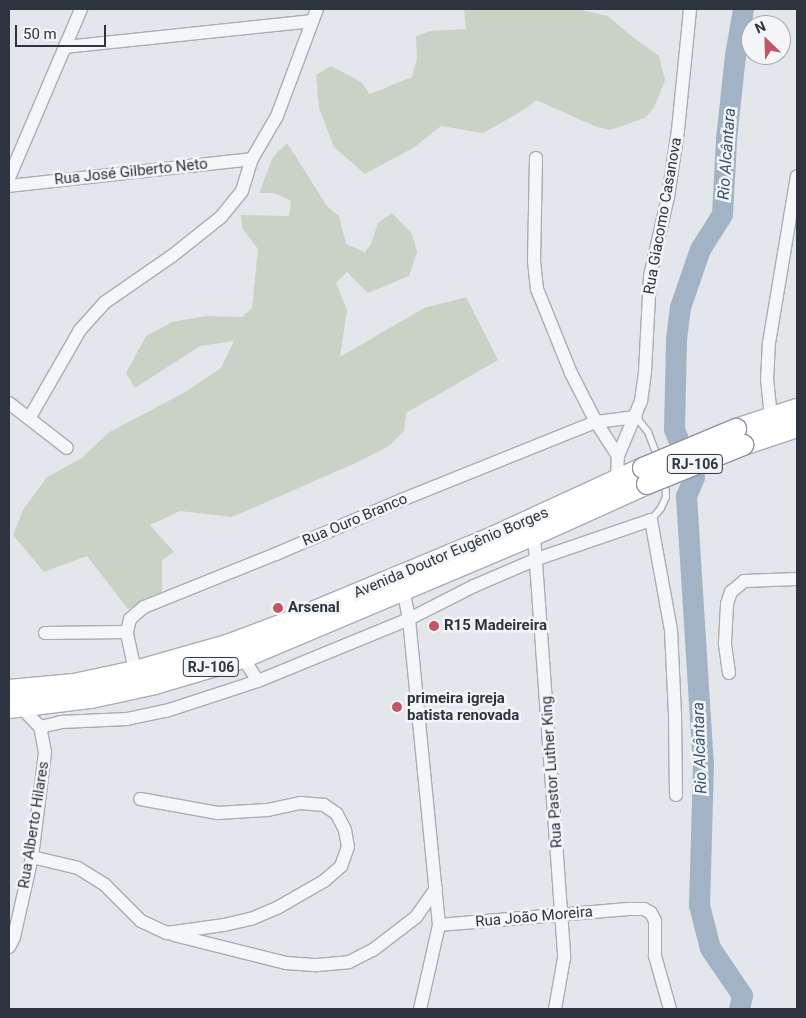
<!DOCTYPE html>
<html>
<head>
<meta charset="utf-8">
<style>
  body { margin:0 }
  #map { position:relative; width:806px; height:1018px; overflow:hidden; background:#e3e6ea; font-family:Roboto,sans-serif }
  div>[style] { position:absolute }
  .green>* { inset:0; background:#c9d3c5 }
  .river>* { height:21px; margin:-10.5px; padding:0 10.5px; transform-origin:10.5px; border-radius:10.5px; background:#a2b3c6 }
  .roads { filter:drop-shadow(1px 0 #a9adb4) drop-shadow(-1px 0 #a9adb4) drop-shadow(0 1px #a9adb4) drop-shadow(0 -1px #a9adb4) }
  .service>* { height:6px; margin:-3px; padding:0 3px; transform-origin:3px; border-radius:3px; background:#f5f6f8 }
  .minor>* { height:12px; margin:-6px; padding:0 6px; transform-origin:6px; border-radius:6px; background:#f5f6f8 }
  .trunk>* { height:20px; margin:-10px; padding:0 10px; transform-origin:10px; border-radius:10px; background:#fff }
  .bridges { filter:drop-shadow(1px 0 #8c939f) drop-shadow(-1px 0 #8c939f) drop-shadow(0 1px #8c939f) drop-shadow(0 -1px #8c939f) }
  .trunk-bridge>* { height:20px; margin:-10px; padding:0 10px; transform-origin:10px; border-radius:10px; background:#fff }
  .dots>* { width:14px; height:14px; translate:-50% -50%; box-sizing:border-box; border:2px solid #f3f5f7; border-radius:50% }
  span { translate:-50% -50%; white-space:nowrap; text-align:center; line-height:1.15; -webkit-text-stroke:5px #f3f5f7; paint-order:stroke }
  .shield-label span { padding:1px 4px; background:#f3f5f7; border:1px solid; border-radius:4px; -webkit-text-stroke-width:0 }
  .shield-label { font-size:14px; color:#2d3440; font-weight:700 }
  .street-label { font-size:15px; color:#2d3440 }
  .poi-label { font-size:15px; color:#2d3440; font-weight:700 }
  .left { translate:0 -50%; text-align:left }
  .water-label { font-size:16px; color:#3b5370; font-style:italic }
  .frame { position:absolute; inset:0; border:10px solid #2d3440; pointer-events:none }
  .north { position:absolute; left:741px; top:15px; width:50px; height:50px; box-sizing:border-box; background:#f3f5f7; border:1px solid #a4a8ae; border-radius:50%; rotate:336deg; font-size:14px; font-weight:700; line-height:20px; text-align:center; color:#2d3440 }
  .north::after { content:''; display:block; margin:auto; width:18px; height:22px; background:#c15666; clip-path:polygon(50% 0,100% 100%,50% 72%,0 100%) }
  .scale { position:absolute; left:15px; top:25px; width:91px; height:22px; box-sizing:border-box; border:2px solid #2d3440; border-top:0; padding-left:6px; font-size:15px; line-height:18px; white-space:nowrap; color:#2d3440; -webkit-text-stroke:4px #f3f5f7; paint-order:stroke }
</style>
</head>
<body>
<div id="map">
  <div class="green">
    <i style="clip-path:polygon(464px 9px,577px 9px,608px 16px,626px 32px,659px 56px,665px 80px,654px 108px,645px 118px,610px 130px,597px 127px,536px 100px,527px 108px,483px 133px,441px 126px,413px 148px,365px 174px,334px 147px,319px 108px,316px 75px,331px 66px,361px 82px,370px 94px,412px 77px,417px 58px,416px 36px,430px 31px,466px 29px)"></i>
    <i style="clip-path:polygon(287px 143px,327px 206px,339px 216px,346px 244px,365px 252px,371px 244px,378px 223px,392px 213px,412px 234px,417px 252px,409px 276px,368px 293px,347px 272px,336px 283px,347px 310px,340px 357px,424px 308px,466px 297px,498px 360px,406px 413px,404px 431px,390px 445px,360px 461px,232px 517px,180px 511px,150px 525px,174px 552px,162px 560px,162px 594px,128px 609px,87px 556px,44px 572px,13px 535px,23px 510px,47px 477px,82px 458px,108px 433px,187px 391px,221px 368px,234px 341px,200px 346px,135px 388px,126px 373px,146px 336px,172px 322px,206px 316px,242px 317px,252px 308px,258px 249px,242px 228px,241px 215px,289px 216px,291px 201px,274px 193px,259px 193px,273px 157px)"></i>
  </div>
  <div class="river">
    <i style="left:678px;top:439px;width:11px;rotate:-112deg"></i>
    <i style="left:674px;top:429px;width:90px;rotate:-88.7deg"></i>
    <i style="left:676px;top:339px;width:32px;rotate:-83deg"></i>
    <i style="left:680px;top:307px;width:61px;rotate:-71deg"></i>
    <i style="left:700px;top:249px;width:41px;rotate:-57.8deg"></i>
    <i style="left:722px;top:214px;width:75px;rotate:-86.9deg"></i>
    <i style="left:726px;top:139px;width:84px;rotate:-83.9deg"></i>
    <i style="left:735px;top:55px;width:47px;rotate:-80.1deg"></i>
    <i style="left:694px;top:477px;width:21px;rotate:113deg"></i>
    <i style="left:686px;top:496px;width:268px;rotate:86.4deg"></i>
    <i style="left:703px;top:763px;width:142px;rotate:91.6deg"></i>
    <i style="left:699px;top:905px;width:44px;rotate:75.7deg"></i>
    <i style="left:710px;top:948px;width:57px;rotate:55.8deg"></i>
    <i style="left:742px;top:995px;width:14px;rotate:102deg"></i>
  </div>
  <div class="roads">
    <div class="service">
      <i style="left:636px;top:417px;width:19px;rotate:51deg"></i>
      <i style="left:648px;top:432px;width:30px;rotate:69deg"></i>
      <i style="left:651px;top:520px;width:16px;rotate:-50deg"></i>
      <i style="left:661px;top:508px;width:12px;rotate:-66deg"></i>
      <i style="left:666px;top:497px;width:18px;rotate:-93deg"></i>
    </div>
    <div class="minor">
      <i style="left:65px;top:47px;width:248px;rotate:-6deg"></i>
      <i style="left:536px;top:158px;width:103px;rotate:91.1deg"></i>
      <i style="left:534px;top:261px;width:28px;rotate:84deg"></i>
      <i style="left:537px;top:289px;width:91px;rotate:68deg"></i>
      <i style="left:571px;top:373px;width:55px;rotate:63deg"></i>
      <i style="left:596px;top:422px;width:40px;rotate:57.1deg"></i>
      <i style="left:9px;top:178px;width:184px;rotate:-66.9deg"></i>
      <i style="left:9px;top:186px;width:244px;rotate:-6.3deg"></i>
      <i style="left:9px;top:403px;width:73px;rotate:37.8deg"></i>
      <i style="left:30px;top:417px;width:100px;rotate:-60.1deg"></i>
      <i style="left:80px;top:330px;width:36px;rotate:-48deg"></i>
      <i style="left:104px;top:303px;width:83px;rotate:-34.7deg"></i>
      <i style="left:172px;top:256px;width:63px;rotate:-38.5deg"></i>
      <i style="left:221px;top:217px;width:33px;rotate:-51deg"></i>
      <i style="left:242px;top:191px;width:34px;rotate:-73deg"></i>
      <i style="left:252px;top:159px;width:50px;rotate:-59.8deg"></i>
      <i style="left:277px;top:116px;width:114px;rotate:-69.5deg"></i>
      <i style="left:771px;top:417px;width:37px;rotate:-96deg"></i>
      <i style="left:767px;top:380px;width:37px;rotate:-87deg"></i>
      <i style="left:769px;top:343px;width:169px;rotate:-80.5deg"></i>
      <i style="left:617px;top:479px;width:23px;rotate:-88deg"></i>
      <i style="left:618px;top:456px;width:60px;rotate:-67.3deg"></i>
      <i style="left:641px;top:401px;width:29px;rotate:-82deg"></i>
      <i style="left:645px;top:372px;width:96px;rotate:-87deg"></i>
      <i style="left:650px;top:276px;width:81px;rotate:-77.2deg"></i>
      <i style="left:668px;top:197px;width:68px;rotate:-81.5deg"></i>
      <i style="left:678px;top:130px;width:122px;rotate:-84.3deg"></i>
      <i style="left:534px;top:535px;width:424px;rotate:85.9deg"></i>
      <i style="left:564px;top:958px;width:52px;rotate:100deg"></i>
      <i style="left:403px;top:590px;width:30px;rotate:78deg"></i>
      <i style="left:409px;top:619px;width:307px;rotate:84.4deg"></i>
      <i style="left:439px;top:925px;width:86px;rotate:102.7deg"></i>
      <i style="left:45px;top:633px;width:82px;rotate:-0.7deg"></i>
      <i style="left:243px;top:658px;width:27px;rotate:57deg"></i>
      <i style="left:135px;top:671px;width:40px;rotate:-102deg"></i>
      <i style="left:127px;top:632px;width:13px;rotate:-77deg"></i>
      <i style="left:130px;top:619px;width:18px;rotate:-41deg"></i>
      <i style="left:144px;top:607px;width:142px;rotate:-21.9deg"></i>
      <i style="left:276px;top:554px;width:139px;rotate:-23.3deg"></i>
      <i style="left:404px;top:499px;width:207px;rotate:-21.9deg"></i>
      <i style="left:596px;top:422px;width:40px;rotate:-7.1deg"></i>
      <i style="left:729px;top:673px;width:30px;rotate:-98deg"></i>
      <i style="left:725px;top:643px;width:39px;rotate:-87deg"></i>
      <i style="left:727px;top:604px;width:13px;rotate:-72deg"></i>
      <i style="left:731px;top:592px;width:17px;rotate:-40deg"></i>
      <i style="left:744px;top:581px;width:53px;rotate:-2.2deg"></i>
      <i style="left:40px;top:727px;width:22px;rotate:-13deg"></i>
      <i style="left:61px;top:722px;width:66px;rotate:-2.6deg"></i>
      <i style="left:127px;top:719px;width:40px;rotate:-12deg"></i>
      <i style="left:166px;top:711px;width:97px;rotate:-18.1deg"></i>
      <i style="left:258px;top:681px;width:163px;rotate:-22.3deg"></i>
      <i style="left:409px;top:619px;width:73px;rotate:-26.9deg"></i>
      <i style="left:474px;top:586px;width:69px;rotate:-23.2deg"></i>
      <i style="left:537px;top:559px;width:120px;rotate:-18.9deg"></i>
      <i style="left:651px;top:520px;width:112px;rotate:79.7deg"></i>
      <i style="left:671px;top:630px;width:85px;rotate:87.3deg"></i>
      <i style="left:675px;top:715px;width:80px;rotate:89.3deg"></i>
      <i style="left:32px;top:857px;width:47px;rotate:13.4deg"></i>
      <i style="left:78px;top:868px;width:32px;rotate:32deg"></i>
      <i style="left:105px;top:885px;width:51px;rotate:45deg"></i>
      <i style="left:141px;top:921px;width:29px;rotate:25deg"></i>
      <i style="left:167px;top:933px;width:58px;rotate:-8deg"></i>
      <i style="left:224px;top:925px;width:28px;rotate:-13deg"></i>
      <i style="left:251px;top:919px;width:28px;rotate:-23deg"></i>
      <i style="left:277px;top:908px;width:54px;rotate:-29.9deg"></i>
      <i style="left:324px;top:881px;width:23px;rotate:-41deg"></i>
      <i style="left:341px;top:866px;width:20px;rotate:-70deg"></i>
      <i style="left:348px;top:847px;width:17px;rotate:-100deg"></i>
      <i style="left:345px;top:830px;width:18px;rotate:-117deg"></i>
      <i style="left:337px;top:814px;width:16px;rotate:-145deg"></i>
      <i style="left:324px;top:805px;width:24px;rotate:-175deg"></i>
      <i style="left:300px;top:803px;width:35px;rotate:168deg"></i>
      <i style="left:266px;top:810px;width:48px;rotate:176.4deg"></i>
      <i style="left:218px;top:813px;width:79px;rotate:-169.8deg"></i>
      <i style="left:439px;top:925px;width:190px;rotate:-4.8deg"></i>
      <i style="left:628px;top:909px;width:16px"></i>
      <i style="left:644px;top:909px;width:8px;rotate:30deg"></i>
      <i style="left:651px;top:913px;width:9px;rotate:63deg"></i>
      <i style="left:655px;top:921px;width:35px;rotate:90deg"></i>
      <i style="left:655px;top:956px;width:55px;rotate:74.2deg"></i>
      <i style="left:174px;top:935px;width:115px;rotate:14deg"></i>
      <i style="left:286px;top:963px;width:31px;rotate:4deg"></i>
      <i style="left:317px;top:965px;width:32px;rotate:-5deg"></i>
      <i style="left:349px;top:962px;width:27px;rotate:-27deg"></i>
      <i style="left:373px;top:950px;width:54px;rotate:-37.5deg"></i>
      <i style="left:416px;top:917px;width:35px;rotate:-55deg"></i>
      <i style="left:9px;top:947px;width:11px;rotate:-63deg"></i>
      <i style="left:14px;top:937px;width:82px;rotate:-77.3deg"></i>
      <i style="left:32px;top:857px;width:106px;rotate:-82.9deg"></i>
      <i style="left:45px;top:752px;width:25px;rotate:-101deg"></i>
      <i style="left:40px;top:727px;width:28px;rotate:-134deg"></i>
    </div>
    <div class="trunk">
      <i style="left:736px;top:429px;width:64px;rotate:-18.2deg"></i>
      <i style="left:743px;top:445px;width:57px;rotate:-18.4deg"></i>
      <i style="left:9px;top:690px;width:65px;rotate:-5.3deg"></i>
      <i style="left:74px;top:684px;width:62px;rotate:-12deg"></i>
      <i style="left:135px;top:671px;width:96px;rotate:-15.8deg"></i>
      <i style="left:227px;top:645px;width:68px;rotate:-20.6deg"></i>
      <i style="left:291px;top:621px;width:221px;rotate:-22.6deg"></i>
      <i style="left:495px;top:536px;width:163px;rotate:-24.7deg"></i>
      <i style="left:9px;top:708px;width:83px;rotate:-7deg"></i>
      <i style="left:91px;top:698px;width:66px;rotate:-12.3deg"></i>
      <i style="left:155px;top:684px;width:92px;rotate:-16.5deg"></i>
      <i style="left:243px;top:658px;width:316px;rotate:-22.9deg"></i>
      <i style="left:534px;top:535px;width:124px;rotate:-24.3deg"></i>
    </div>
  </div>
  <div class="bridges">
    <div class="trunk-bridge">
      <i style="left:643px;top:468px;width:101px;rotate:-22.8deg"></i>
      <i style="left:647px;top:484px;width:104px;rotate:-22.1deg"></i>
    </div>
  </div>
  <div class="dots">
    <i style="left:278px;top:608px;background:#c15666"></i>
    <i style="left:434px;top:626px;background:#c15666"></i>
    <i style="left:397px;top:707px;background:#c15666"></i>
  </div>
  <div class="shield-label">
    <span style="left:695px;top:464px">RJ-106</span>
    <span style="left:211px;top:667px">RJ-106</span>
  </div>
  <div class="street-label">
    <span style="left:131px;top:172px;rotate:-6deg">Rua José Gilberto Neto</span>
    <span style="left:663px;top:216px;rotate:-80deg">Rua Giacomo Casanova</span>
    <span style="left:355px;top:520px;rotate:-23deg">Rua Ouro Branco</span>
    <span style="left:451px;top:553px;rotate:-23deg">Avenida Doutor Eugênio Borges</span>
    <span style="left:552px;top:772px;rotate:-94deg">Rua Pastor Luther King</span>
    <span style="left:34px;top:825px;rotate:-81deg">Rua Alberto Hilares</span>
    <span style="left:534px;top:917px;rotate:-5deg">Rua João Moreira</span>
  </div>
  <div class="poi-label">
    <span class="left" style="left:288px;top:608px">Arsenal</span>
    <span class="left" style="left:444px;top:626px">R15 Madeireira</span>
    <span class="left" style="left:407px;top:707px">primeira igreja<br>batista renovada</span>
  </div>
  <div class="water-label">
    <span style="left:727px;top:154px;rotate:-86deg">Rio Alcântara</span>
    <span style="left:700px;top:748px;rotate:-92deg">Rio Alcântara</span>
  </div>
  <div class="frame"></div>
  <div class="north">N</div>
  <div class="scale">50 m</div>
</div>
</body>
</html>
